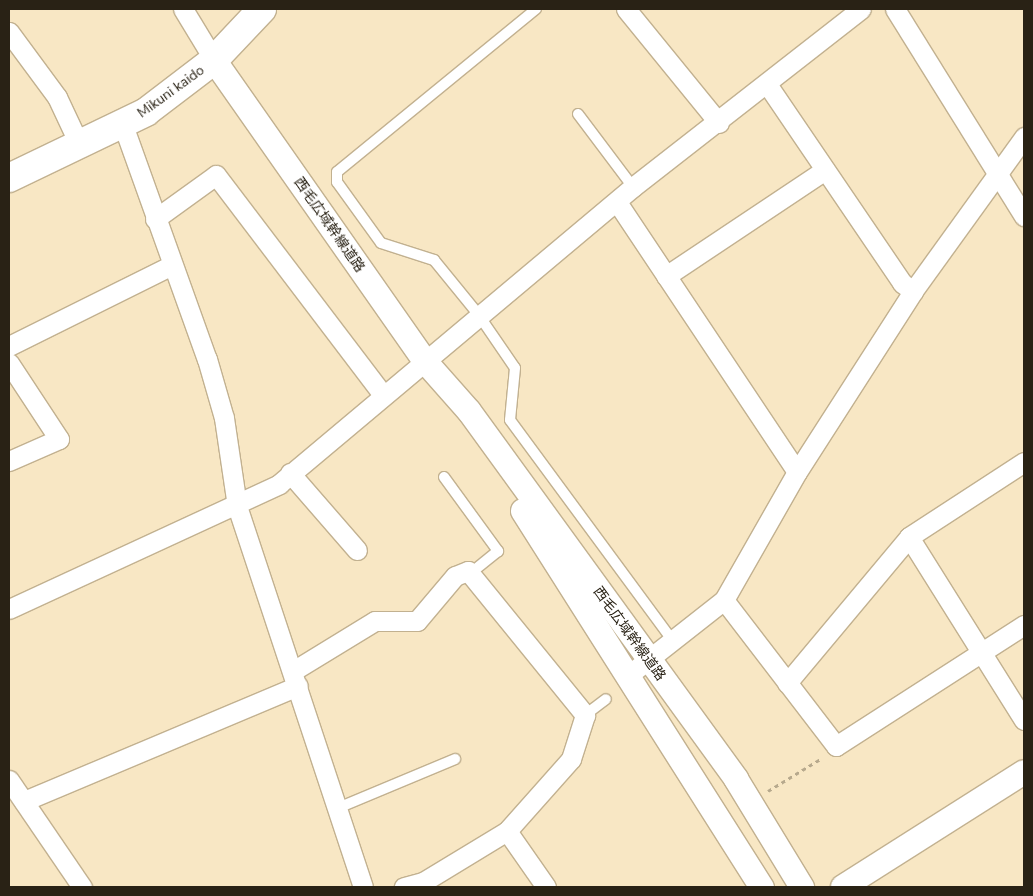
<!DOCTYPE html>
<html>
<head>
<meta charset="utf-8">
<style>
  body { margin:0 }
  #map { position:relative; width:1033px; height:896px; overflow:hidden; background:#f8e7c4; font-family:"Nunito Sans","Noto Sans JP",sans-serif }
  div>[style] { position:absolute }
  .path>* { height:3px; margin-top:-1.5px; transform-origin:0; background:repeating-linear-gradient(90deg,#b7a98d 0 4px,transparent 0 8px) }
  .roads { filter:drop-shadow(1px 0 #c2b190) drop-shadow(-1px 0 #c2b190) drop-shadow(0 1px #c2b190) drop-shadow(0 -1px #c2b190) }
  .service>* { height:10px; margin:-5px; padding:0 5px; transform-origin:5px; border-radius:5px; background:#fff }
  .minor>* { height:19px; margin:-9.5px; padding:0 9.5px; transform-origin:9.5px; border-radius:9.5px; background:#fff }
  .tertiary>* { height:24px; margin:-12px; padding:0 12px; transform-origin:12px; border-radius:12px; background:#fff }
  .primary>* { height:28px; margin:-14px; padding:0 14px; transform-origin:14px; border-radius:14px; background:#fff }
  span { translate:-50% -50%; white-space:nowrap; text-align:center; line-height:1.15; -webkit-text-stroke:4.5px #fff; paint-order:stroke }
  .street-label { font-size:14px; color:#292215 }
  .frame { position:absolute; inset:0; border:10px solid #292215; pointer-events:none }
</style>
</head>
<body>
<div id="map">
  <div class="path">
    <i style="left:768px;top:791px;width:63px;rotate:-31.4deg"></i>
  </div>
  <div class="roads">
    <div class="service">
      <i style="left:536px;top:9px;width:257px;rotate:140.7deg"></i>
      <i style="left:337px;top:172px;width:10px;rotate:90deg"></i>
      <i style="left:337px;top:182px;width:75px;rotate:54.2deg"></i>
      <i style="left:381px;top:243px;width:56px;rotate:17.8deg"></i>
      <i style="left:434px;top:260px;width:70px;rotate:50.8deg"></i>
      <i style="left:478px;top:314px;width:65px;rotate:55.6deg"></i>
      <i style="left:515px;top:368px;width:52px;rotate:95.5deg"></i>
      <i style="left:510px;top:420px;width:271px;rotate:53.6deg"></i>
      <i style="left:578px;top:114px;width:91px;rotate:53deg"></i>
      <i style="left:444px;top:477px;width:92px;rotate:53.9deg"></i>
      <i style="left:498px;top:551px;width:36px;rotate:141deg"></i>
      <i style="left:585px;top:715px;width:26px;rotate:-37deg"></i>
      <i style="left:338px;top:808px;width:127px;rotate:-22.7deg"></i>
    </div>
    <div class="minor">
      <i style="left:183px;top:9px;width:60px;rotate:58.7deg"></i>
      <i style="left:626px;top:9px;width:147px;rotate:50.8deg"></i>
      <i style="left:895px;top:9px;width:244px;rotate:58.1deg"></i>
      <i style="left:9px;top:32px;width:81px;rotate:53.6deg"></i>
      <i style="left:57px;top:97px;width:52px;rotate:64.9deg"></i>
      <i style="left:767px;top:84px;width:240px;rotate:55.8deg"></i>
      <i style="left:902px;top:283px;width:14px;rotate:36deg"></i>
      <i style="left:123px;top:125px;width:249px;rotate:70.3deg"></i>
      <i style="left:207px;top:359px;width:61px;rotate:73.9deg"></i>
      <i style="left:224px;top:418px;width:89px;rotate:81.6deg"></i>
      <i style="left:237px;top:506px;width:401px;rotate:71.7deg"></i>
      <i style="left:617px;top:202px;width:324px;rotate:56.3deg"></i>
      <i style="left:155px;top:219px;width:75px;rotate:-35.8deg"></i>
      <i style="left:216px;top:175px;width:275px;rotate:52.8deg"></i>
      <i style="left:666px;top:276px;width:191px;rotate:-33.7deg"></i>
      <i style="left:9px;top:346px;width:182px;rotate:-26.4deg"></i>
      <i style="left:9px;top:363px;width:91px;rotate:56.7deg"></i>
      <i style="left:59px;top:439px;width:55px;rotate:156.3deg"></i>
      <i style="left:1024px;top:462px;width:137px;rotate:146.9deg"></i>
      <i style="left:909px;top:537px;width:216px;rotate:57.9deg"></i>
      <i style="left:290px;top:473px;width:102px;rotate:49deg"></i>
      <i style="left:724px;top:600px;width:184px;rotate:52.5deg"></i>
      <i style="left:836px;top:746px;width:224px;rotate:-32.8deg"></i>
      <i style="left:9px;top:609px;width:298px;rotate:-24.8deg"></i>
      <i style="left:279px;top:484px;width:462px;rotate:-40deg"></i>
      <i style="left:633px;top:187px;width:289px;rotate:-38deg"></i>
      <i style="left:293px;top:671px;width:96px;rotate:-31.4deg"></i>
      <i style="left:375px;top:621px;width:42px"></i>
      <i style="left:417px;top:621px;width:59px;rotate:-49.8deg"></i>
      <i style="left:455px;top:576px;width:14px;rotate:-21deg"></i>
      <i style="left:468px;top:571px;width:186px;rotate:50.9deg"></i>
      <i style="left:585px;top:715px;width:46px;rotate:107.7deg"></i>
      <i style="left:571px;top:759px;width:96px;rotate:131.6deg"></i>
      <i style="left:507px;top:831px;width:98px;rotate:148.7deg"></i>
      <i style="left:423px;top:882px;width:20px;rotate:165deg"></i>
      <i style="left:626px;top:677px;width:125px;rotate:-38.2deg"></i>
      <i style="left:724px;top:600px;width:147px;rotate:-60.3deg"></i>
      <i style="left:797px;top:472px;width:215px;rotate:-57.3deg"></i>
      <i style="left:913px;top:291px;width:190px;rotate:-54.2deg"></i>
      <i style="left:787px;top:683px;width:190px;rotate:-50.1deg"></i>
      <i style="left:9px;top:780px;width:130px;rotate:55.7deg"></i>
      <i style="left:24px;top:801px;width:297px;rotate:-22.8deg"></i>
      <i style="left:507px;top:831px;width:68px;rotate:55.1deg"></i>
    </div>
    <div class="tertiary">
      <i style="left:214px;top:60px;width:365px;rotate:55deg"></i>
      <i style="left:423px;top:359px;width:69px;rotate:48.5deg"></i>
      <i style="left:469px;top:411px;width:455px;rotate:54deg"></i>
      <i style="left:736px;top:779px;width:127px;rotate:58.6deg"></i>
      <i style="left:523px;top:511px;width:446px;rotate:57.6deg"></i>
      <i style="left:843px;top:887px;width:214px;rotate:-32.4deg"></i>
    </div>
    <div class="primary">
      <i style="left:9px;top:178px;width:152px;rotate:-25.7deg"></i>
      <i style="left:146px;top:112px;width:86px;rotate:-37.4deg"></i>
      <i style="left:214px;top:60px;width:70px;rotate:-46.7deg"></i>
    </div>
  </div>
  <div class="street-label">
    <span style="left:171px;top:92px;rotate:-36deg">Mikuni kaido</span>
    <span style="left:329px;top:225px;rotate:55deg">西毛広域幹線道路</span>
    <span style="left:629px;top:634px;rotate:54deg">西毛広域幹線道路</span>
  </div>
  <div class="frame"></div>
</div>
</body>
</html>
